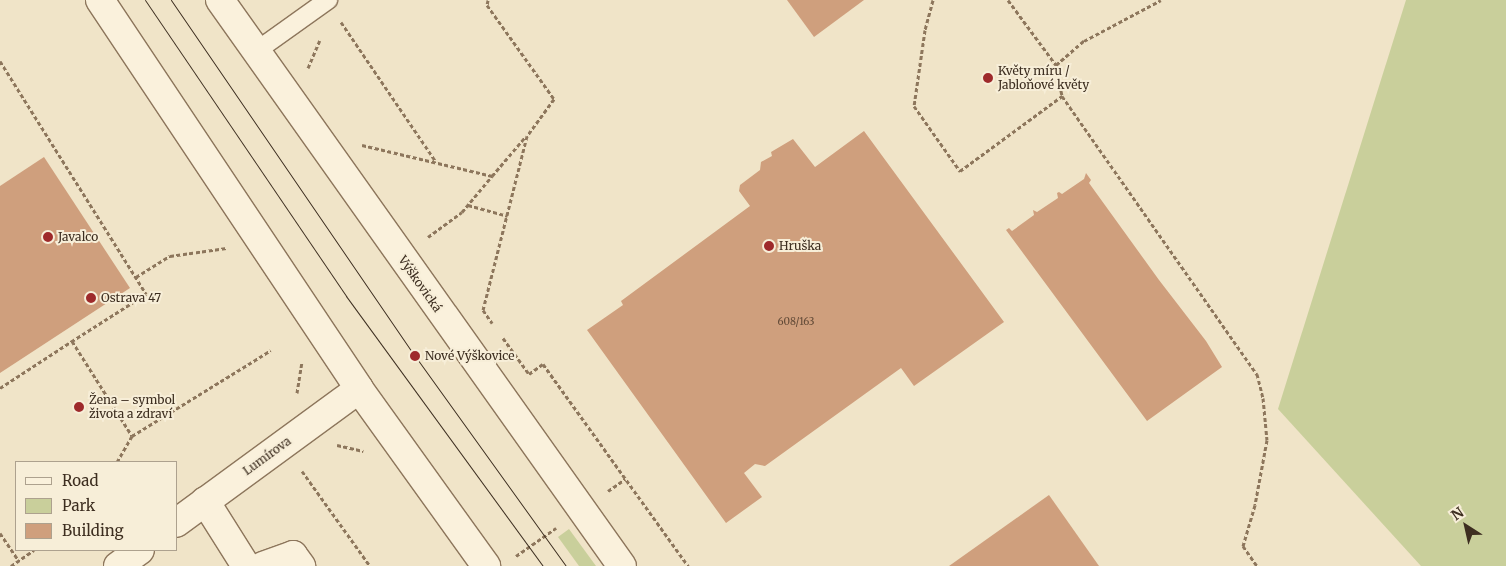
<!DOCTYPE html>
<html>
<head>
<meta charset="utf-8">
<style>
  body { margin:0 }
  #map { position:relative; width:1506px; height:566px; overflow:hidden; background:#f0e4c8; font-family:Merriweather,serif }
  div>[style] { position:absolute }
  .green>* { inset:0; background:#c9cf9b }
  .building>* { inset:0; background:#cf9f7d }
  .path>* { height:3px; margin-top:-1.5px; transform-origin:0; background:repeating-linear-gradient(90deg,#8d765c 0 4px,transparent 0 6.5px) }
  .roads { filter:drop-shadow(1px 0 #8d765c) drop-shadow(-1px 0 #8d765c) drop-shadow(0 1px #8d765c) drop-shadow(0 -1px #8d765c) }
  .lane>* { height:18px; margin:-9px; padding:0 9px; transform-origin:9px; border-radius:9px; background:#faf1dc }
  .street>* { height:28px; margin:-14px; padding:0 14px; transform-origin:14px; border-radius:14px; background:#faf1dc }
  .secondary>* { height:28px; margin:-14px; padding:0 14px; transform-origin:14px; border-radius:14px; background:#faf1dc }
  .tram>* { height:1px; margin:-0.5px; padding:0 0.5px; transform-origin:0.5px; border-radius:0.5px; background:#3d2e20 }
  .dots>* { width:14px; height:14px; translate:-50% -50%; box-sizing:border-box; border:2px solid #f7eed8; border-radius:50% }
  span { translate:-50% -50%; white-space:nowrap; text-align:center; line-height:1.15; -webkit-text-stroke:4px #f7eed8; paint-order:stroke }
  .number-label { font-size:10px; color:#624a37 }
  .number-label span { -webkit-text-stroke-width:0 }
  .poi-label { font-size:12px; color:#3d2e20 }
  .left { translate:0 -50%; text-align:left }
  .street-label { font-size:12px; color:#3d2e20 }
  .legend { position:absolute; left:15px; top:461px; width:162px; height:90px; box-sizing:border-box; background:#f7eed8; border:1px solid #ada18e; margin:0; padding:6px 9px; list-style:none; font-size:15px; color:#3d2e20 }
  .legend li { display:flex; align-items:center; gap:10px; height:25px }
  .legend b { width:25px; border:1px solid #ada18e }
  .north { position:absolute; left:1441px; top:501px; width:50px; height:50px; -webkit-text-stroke:4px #f7eed8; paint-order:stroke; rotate:325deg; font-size:14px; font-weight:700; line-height:20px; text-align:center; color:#3d2e20 }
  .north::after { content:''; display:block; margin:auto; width:18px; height:22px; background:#3d2e20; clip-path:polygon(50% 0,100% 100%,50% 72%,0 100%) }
</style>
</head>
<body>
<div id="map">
  <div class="green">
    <i style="clip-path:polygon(1406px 0,1506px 0,1506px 566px,1421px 566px,1278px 409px)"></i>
    <i style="clip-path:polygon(569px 529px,596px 566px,579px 566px,558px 537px)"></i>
  </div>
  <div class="building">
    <i style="clip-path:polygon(787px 0,864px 0,814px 37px)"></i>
    <i style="clip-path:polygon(864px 131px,1004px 322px,914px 386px,901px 368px,765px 466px,755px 464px,744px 473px,762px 497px,726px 523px,587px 330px,623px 305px,621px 301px,750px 206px,739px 191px,740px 185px,760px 170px,761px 162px,772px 156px,771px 152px,793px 139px,815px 167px)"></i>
    <i style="clip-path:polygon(44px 157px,130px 288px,0 373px,0 186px)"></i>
    <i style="clip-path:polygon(1086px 173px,1091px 180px,1089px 183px,1159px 280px,1206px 341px,1222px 367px,1147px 421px,1006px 230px,1009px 228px,1012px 231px,1034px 215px,1033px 210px,1037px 212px,1058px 198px,1057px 193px,1059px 192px,1062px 194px,1084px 179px)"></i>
    <i style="clip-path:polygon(1049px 495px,1099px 566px,949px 566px)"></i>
  </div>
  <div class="path">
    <i style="left:488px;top:0;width:5px;rotate:101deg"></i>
    <i style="left:487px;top:5px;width:115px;rotate:54.5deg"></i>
    <i style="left:554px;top:99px;width:46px;rotate:126.1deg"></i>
    <i style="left:527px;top:136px;width:179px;rotate:104.2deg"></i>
    <i style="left:483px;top:310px;width:16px;rotate:55deg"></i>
    <i style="left:933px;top:0;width:31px;rotate:105deg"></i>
    <i style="left:925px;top:30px;width:77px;rotate:98.2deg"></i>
    <i style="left:914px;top:106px;width:80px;rotate:54.7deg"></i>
    <i style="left:960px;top:171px;width:127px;rotate:-36.3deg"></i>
    <i style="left:1008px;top:0;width:81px;rotate:53.6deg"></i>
    <i style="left:1056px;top:65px;width:32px;rotate:79deg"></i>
    <i style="left:1062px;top:96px;width:340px;rotate:55deg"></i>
    <i style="left:1257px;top:374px;width:25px;rotate:76deg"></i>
    <i style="left:1263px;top:398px;width:42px;rotate:84.6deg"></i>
    <i style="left:1267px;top:440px;width:66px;rotate:100.5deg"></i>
    <i style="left:1255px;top:505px;width:43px;rotate:106.3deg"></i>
    <i style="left:1243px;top:546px;width:24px;rotate:55deg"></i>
    <i style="left:341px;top:22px;width:169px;rotate:55.8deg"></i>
    <i style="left:0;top:61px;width:275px;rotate:57.9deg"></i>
    <i style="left:146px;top:294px;width:88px;rotate:147.6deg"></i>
    <i style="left:72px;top:341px;width:112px;rotate:57.7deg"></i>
    <i style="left:1056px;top:65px;width:37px;rotate:-41deg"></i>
    <i style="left:1084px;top:41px;width:87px;rotate:-28deg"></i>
    <i style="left:308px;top:68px;width:30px;rotate:-67deg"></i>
    <i style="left:362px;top:145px;width:134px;rotate:13.4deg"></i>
    <i style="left:492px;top:176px;width:52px;rotate:-49.6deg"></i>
    <i style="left:468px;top:205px;width:41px;rotate:15.4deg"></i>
    <i style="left:428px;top:237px;width:42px;rotate:-36.3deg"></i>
    <i style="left:462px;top:212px;width:47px;rotate:-50.2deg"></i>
    <i style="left:136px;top:277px;width:40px;rotate:-32deg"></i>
    <i style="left:170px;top:256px;width:57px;rotate:-8.1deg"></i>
    <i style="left:503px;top:338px;width:44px;rotate:54.2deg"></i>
    <i style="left:529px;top:374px;width:17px;rotate:-36deg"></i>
    <i style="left:543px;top:364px;width:249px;rotate:54.3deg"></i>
    <i style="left:0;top:388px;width:86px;rotate:-33.1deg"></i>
    <i style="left:297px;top:393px;width:30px;rotate:-81deg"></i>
    <i style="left:337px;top:445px;width:27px;rotate:13deg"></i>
    <i style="left:117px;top:462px;width:30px;rotate:-60deg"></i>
    <i style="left:132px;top:436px;width:163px;rotate:-31.7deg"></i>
    <i style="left:302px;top:471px;width:117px;rotate:54.4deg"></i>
    <i style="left:608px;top:491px;width:21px;rotate:-35deg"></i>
    <i style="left:0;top:533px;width:34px;rotate:56deg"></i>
    <i style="left:516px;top:556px;width:49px;rotate:-35deg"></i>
    <i style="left:11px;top:566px;width:28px;rotate:-35deg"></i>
  </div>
  <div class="roads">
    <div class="lane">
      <i style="left:255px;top:52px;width:90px;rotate:-35.5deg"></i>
    </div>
    <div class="street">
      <i style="left:205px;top:501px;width:77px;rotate:57.8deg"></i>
      <i style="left:176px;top:523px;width:227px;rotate:-36.2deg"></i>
      <i style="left:118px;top:566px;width:27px;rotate:-36deg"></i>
      <i style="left:263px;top:566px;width:32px;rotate:-20deg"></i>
      <i style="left:293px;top:555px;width:14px;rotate:54deg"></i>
    </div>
    <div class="secondary">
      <i style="left:100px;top:0;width:467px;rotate:56.3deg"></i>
      <i style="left:359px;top:389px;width:218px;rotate:54.3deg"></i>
      <i style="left:220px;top:0;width:694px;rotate:54.62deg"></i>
    </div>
  </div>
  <div class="tram">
    <i style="left:145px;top:0;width:358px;rotate:55.8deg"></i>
    <i style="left:346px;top:296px;width:334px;rotate:53.9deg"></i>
    <i style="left:171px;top:0;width:432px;rotate:55.6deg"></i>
    <i style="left:415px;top:356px;width:259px;rotate:54.3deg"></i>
  </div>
  <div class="dots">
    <i style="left:988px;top:78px;background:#9e2a2b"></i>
    <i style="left:48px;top:237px;background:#9e2a2b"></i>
    <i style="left:769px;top:246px;background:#9e2a2b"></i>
    <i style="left:91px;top:298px;background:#9e2a2b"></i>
    <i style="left:415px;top:356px;background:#9e2a2b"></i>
    <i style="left:79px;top:407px;background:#9e2a2b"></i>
  </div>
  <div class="number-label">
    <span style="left:796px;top:322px">608/163</span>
  </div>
  <div class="poi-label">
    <span class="left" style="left:998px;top:78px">Květy míru /<br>Jabloňové květy</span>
    <span class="left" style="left:58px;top:237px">Javalco</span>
    <span class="left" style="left:779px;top:246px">Hruška</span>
    <span class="left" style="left:101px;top:298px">Ostrava 47</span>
    <span class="left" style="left:425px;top:356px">Nové Výškovice</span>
    <span class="left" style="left:89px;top:407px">Žena – symbol<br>života a zdraví</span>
  </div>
  <div class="street-label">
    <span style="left:420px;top:284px;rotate:55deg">Výškovická</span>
    <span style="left:267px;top:456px;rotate:-36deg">Lumírova</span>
  </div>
  <ul class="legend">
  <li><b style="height:6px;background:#faf1dc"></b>Road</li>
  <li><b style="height:14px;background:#c9cf9b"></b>Park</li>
  <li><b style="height:14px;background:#cf9f7d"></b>Building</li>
  </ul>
  <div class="north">N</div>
</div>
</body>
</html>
